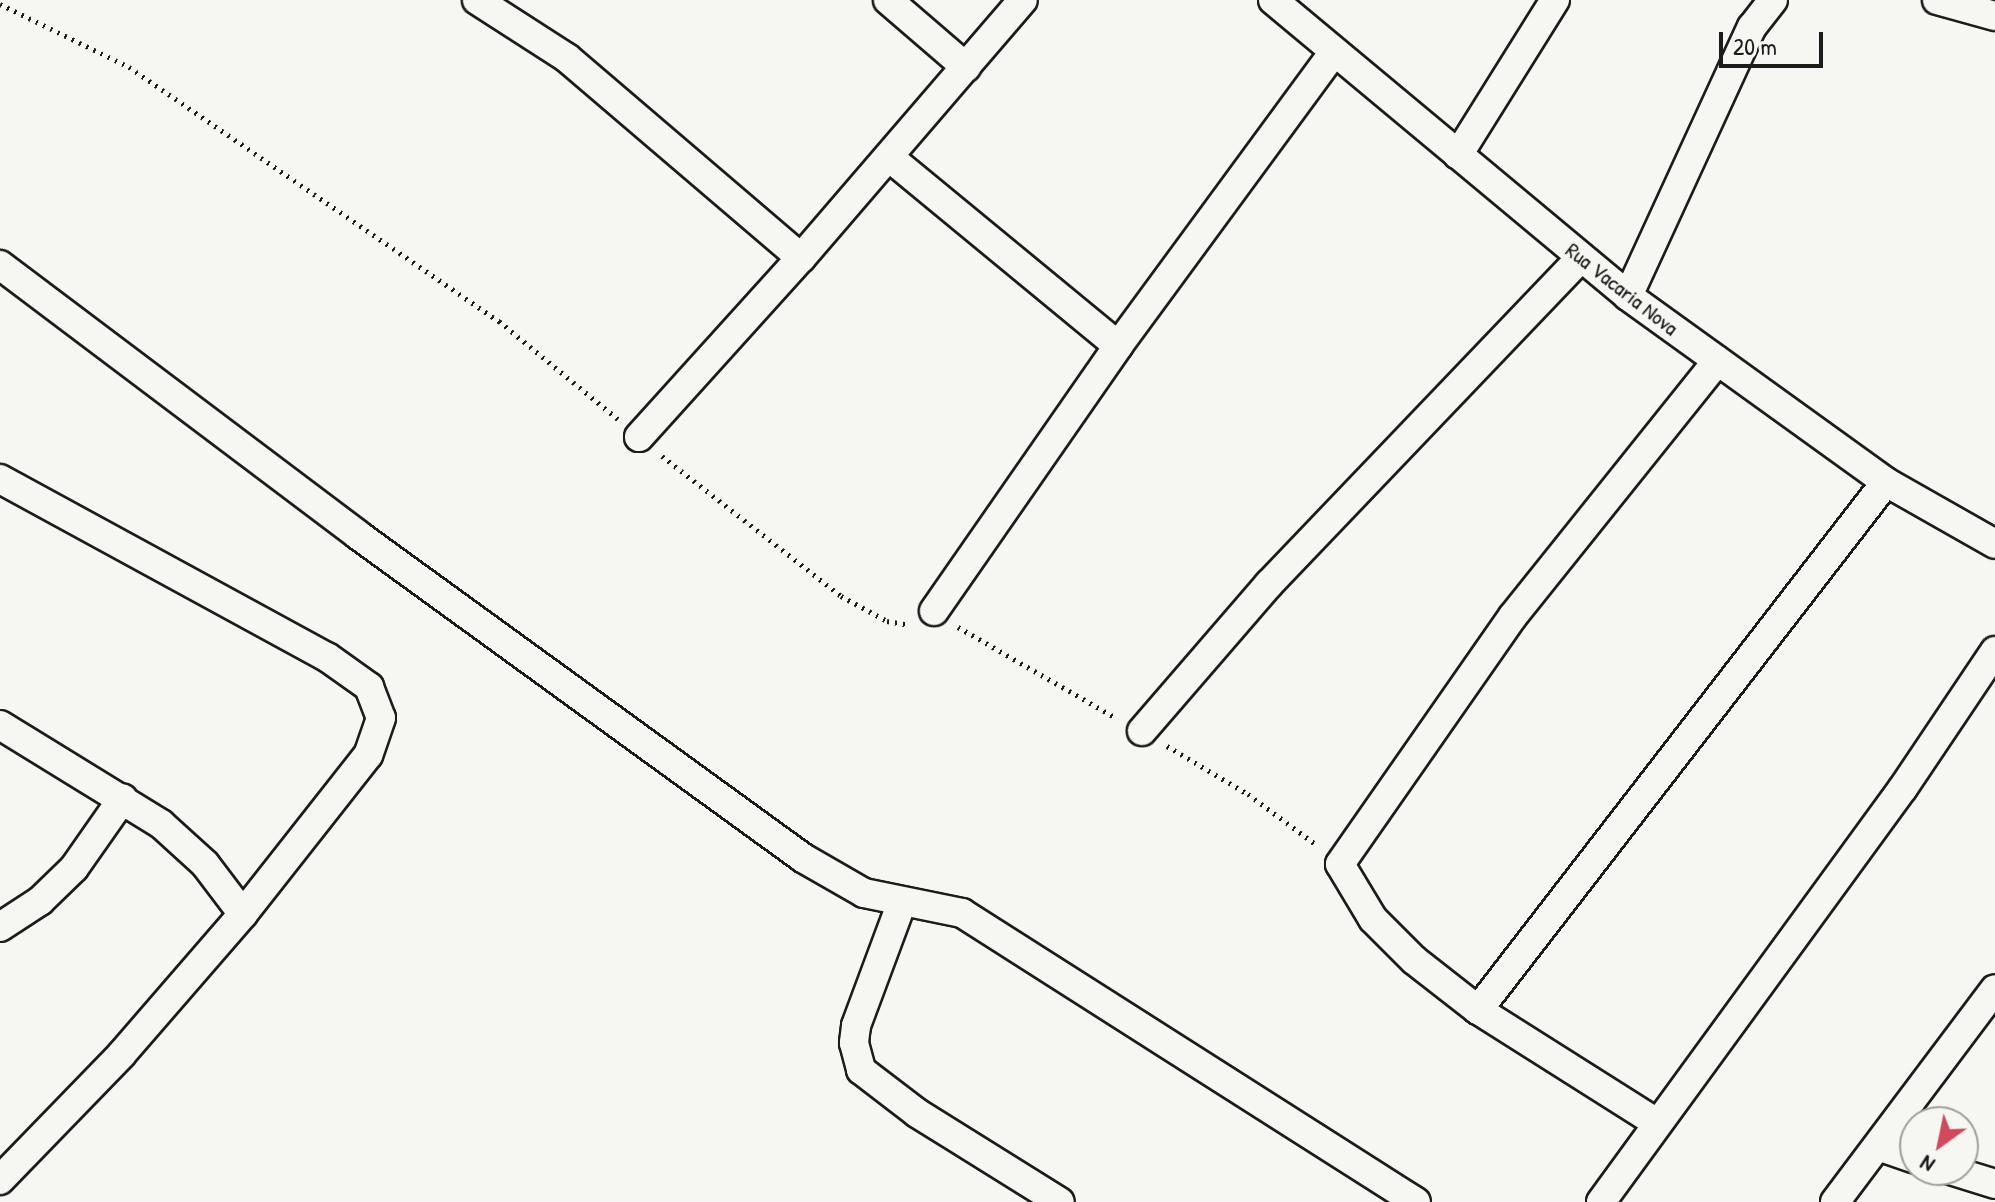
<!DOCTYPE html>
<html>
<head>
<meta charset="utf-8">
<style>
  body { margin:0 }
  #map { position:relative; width:1995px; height:1202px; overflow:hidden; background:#f6f6f2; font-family:"Patrick Hand",sans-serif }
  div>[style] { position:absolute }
  .path>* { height:5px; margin-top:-2.5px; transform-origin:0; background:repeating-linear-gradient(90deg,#1c1c1c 0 2px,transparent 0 8px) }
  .roads { filter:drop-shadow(2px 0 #1c1c1c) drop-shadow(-2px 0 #1c1c1c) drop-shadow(0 2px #1c1c1c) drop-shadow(0 -2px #1c1c1c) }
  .street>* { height:28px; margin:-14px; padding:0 14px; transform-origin:14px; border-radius:14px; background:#f6f6f2 }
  span { translate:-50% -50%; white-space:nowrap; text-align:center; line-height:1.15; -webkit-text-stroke:7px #f6f6f2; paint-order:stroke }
  .street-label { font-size:22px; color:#1c1c1c }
  .north { position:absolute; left:1899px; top:1106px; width:80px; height:80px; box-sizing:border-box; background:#f6f6f2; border:2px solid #9f9f9c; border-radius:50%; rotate:213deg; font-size:22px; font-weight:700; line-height:32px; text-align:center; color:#1c1c1c }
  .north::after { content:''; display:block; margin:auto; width:28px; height:36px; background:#d1495b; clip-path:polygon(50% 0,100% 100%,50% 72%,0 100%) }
  .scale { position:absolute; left:1719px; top:32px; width:104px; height:36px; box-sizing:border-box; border:4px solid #1c1c1c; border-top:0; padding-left:10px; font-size:24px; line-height:28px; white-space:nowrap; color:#1c1c1c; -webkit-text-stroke:6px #f6f6f2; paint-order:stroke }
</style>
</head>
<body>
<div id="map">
  <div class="path">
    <i style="left:0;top:4px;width:144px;rotate:26deg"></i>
    <i style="left:129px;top:67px;width:449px;rotate:34.5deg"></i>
    <i style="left:499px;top:321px;width:154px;rotate:39.5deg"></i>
    <i style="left:662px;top:456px;width:227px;rotate:38deg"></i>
    <i style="left:841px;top:596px;width:52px;rotate:28.5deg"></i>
    <i style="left:887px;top:621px;width:22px;rotate:10deg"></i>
    <i style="left:958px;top:627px;width:182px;rotate:29.9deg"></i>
    <i style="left:1167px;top:746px;width:94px;rotate:30.7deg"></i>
    <i style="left:1248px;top:794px;width:87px;rotate:36.6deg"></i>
  </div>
  <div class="roads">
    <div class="street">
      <i style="left:477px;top:0;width:107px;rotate:32.8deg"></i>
      <i style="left:567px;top:58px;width:308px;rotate:40.5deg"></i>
      <i style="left:888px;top:0;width:103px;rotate:40.7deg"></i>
      <i style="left:1273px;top:0;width:462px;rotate:39.8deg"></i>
      <i style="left:1628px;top:296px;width:318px;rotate:35.8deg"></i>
      <i style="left:1886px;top:482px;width:125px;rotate:29.6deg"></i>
      <i style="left:1937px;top:0;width:60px;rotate:15.4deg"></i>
      <i style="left:1458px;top:155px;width:183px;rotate:-58deg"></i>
      <i style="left:889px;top:157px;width:297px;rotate:39.5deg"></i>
      <i style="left:0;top:265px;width:448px;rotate:37deg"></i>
      <i style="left:358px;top:535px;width:550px;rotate:35.97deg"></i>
      <i style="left:803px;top:858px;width:70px;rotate:29.8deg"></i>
      <i style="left:864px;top:893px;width:100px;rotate:11.5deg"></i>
      <i style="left:962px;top:913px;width:538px;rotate:32.48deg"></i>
      <i style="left:1628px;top:296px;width:296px;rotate:-65.3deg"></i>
      <i style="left:1752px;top:27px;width:34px;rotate:-52deg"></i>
      <i style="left:639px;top:437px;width:241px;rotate:-47.9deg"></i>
      <i style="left:801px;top:258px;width:340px;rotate:-49.3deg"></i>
      <i style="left:0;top:479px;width:372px;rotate:28.6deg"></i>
      <i style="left:327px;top:657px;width:52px;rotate:35.5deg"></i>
      <i style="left:369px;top:687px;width:33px;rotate:69deg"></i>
      <i style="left:381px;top:718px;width:39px;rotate:109deg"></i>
      <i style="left:368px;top:755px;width:202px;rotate:128.2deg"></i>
      <i style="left:934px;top:611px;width:323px;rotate:-55.2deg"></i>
      <i style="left:1118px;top:346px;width:365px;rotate:-53.7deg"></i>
      <i style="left:0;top:725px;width:189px;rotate:31.6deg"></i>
      <i style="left:161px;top:824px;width:59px;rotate:42.3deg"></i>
      <i style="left:205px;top:864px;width:63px;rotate:52.8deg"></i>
      <i style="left:243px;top:914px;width:186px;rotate:130.9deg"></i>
      <i style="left:121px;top:1055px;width:174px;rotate:134.1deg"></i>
      <i style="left:1142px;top:731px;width:194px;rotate:-49.2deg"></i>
      <i style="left:1269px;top:584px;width:451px;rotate:-46.3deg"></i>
      <i style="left:902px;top:902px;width:132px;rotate:110.4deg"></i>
      <i style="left:856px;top:1026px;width:17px;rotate:97deg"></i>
      <i style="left:854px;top:1043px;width:28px;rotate:75deg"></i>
      <i style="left:861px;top:1070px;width:71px;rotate:37.5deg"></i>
      <i style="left:917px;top:1113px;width:168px;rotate:31.9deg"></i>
      <i style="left:0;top:927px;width:48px;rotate:-33deg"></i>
      <i style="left:40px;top:901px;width:47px;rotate:-44.1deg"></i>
      <i style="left:74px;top:868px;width:85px;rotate:-55deg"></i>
      <i style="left:1478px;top:1010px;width:667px;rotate:-52.31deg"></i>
      <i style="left:1657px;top:1123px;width:212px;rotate:-147.7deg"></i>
      <i style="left:1478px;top:1010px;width:81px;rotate:-142deg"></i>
      <i style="left:1414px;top:960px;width:58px;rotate:-135deg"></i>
      <i style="left:1373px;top:919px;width:64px;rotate:-121deg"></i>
      <i style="left:1340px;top:864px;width:302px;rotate:-55.1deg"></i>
      <i style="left:1513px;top:616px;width:327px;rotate:-51.3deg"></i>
      <i style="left:1878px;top:1146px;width:39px;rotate:19deg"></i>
      <i style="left:1950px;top:1170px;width:47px;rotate:17.3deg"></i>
      <i style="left:1601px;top:1202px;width:512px;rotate:-53.89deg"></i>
      <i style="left:1903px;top:788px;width:165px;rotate:-56.1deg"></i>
      <i style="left:1835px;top:1202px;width:266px;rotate:-53.1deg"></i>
    </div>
  </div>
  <div class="street-label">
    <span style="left:1622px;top:289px;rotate:38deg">Rua Vacaria Nova</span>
  </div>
  <div class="north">N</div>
  <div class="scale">20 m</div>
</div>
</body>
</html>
